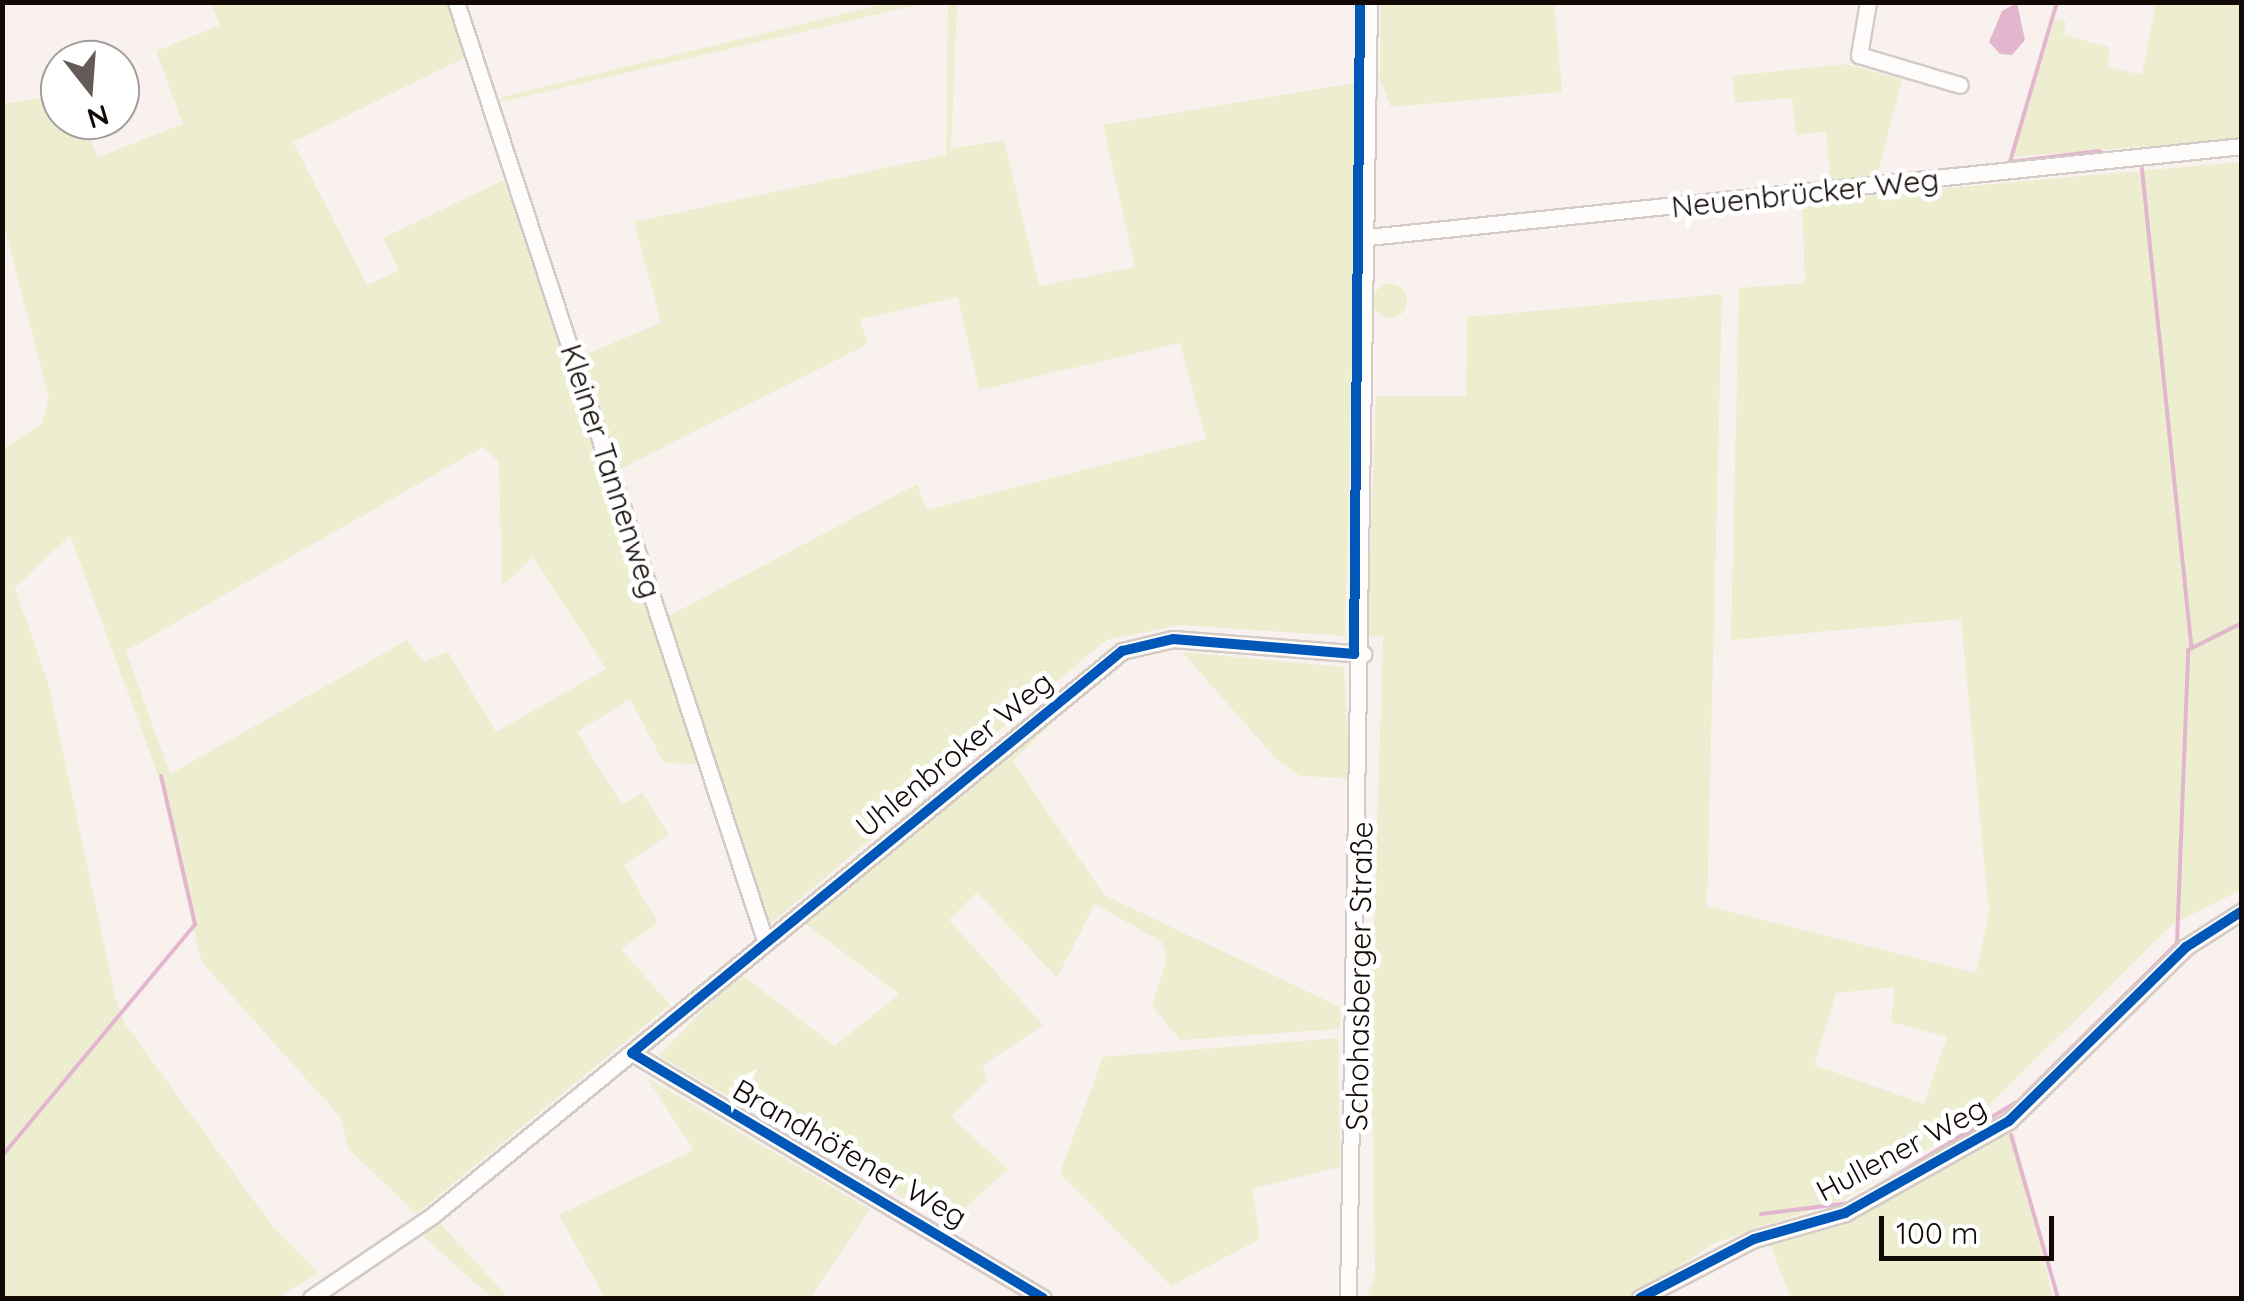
<!DOCTYPE html>
<html>
<head>
<meta charset="utf-8">
<style>
  body { margin:0 }
  #map { position:relative; width:2244px; height:1301px; overflow:hidden; background:#f9f1ee; font-family:Quicksand,sans-serif }
  div>[style] { position:absolute }
  .green>* { inset:0; background:#eceecf }
  .round { border-radius:50% }
  .water>* { inset:0; background:#e3b6cf }
  .stream>* { height:4px; margin:-2px; padding:0 2px; transform-origin:2px; border-radius:2px; background:#e3b6cf }
  .roads { filter:drop-shadow(2px 0 #d4cbc7) drop-shadow(-2px 0 #d4cbc7) drop-shadow(0 2px #d4cbc7) drop-shadow(0 -2px #d4cbc7) }
  .minor>* { height:15px; margin:-7.5px; padding:0 7.5px; transform-origin:7.5px; border-radius:7.5px; background:#fefdfc }
  .cycleway>* { height:10px; margin:-5px; padding:0 5px; transform-origin:5px; border-radius:5px; background:#0057b8 }
  span { translate:-50% -50%; white-space:nowrap; text-align:center; line-height:1.15; -webkit-text-stroke:10px #fff; paint-order:stroke }
  .street-label { font-size:30px; color:#130a06 }
  .frame { position:absolute; inset:0; border:5px solid #130a06; pointer-events:none }
  .north { position:absolute; left:40px; top:40px; width:100px; height:100px; box-sizing:border-box; background:#fff; border:2px solid #a19d9b; border-radius:50%; rotate:163deg; font-size:28px; font-weight:700; line-height:40px; text-align:center; color:#130a06 }
  .north::after { content:''; display:block; margin:auto; width:35px; height:45px; background:#645b57; clip-path:polygon(50% 0,100% 100%,50% 72%,0 100%) }
  .scale { position:absolute; left:1879px; top:1216px; width:175px; height:45px; box-sizing:border-box; border:5px solid #130a06; border-top:0; padding-left:12px; font-size:30px; line-height:35px; white-space:nowrap; color:#130a06; -webkit-text-stroke:8px #fff; paint-order:stroke }
</style>
</head>
<body>
<div id="map">
  <div class="green">
    <i style="clip-path:polygon(evenodd,211px 3px,449px 3px,466px 57px,293px 142px,367px 285px,399px 270px,383px 238px,504px 180px,701px 764px,664px 763px,630px 699px,577px 732px,622px 805px,642px 793px,669px 835px,624px 865px,658px 923px,621px 949px,670px 1005px,416px 1214px,348px 1148px,341px 1118px,201px 961px,160px 780px,70px 535px,15px 588px,48px 682px,115px 996px,125px 1024px,271px 1224px,318px 1273px,277px 1298px,3px 1298px,3px 449px,42px 423px,49px 398px,3px 222px,2px 104px,60px 95px,60px 120px,80px 120px,98px 157px,183px 124px,156px 51px,220px 25px,211px 3px,483px 447px,499px 462px,502px 586px,533px 557px,606px 669px,496px 732px,448px 652px,423px 662px,407px 640px,170px 774px,126px 651px,483px 447px)"></i>
    <i style="clip-path:polygon(888px 3px,926px 3px,497px 103px,502px 97px)"></i>
    <i style="clip-path:polygon(948px 3px,957px 3px,951px 149px,1004px 140px,1039px 286px,1135px 267px,1103px 125px,1359px 82px,1345px 636px,1180px 625px,1106px 640px,768px 926px,665px 618px,917px 484px,927px 510px,1206px 439px,1180px 343px,979px 390px,958px 297px,860px 319px,868px 344px,615px 472px,579px 357px,661px 323px,634px 222px,946px 155px)"></i>
    <i style="clip-path:polygon(1381px 3px,1554px 3px,1562px 92px,1391px 107px,1380px 79px)"></i>
    <i style="clip-path:polygon(2156px 3px,2241px 3px,2241px 139px,2013px 157px,2055px 19px,2066px 22px,2063px 35px,2109px 47px,2108px 67px,2142px 75px)"></i>
    <i style="clip-path:polygon(1845px 64px,1902px 79px,1876px 181px,1831px 186px,1826px 131px,1796px 135px,1792px 98px,1735px 103px,1732px 76px)"></i>
    <i style="clip-path:polygon(evenodd,2241px 162px,2241px 890px,2173px 924px,1974px 1120px,1845px 1199px,1714px 1243px,1633px 1298px,1366px 1298px,1375px 1275px,1371px 1028px,1383px 637px,1367px 636px,1376px 396px,1466px 396px,1467px 317px,1722px 294px,1707px 906px,1976px 973px,1989px 912px,1961px 619px,1731px 640px,1739px 288px,1805px 283px,1802px 201px,2241px 162px,1895px 987px,1891px 1022px,1947px 1037px,1924px 1104px,1814px 1065px,1836px 993px,1895px 987px)"></i>
    <i class="round" style="left:1373px;top:284px;width:34px;height:34px"></i>
    <i style="clip-path:polygon(1182px 652px,1344px 667px,1350px 778px,1300px 776px,1278px 761px)"></i>
    <i style="clip-path:polygon(1092px 684px,1013px 761px,1104px 895px,1340px 1007px,1340px 1029px,1180px 1040px,1152px 1006px,1167px 958px,1161px 941px,1095px 904px,1057px 978px,977px 892px,949px 920px,1043px 1025px,983px 1065px,987px 1081px,951px 1117px,1008px 1169px,948px 1224px,659px 1056px,739px 973px,835px 1046px,899px 994px,800px 920px)"></i>
    <i style="clip-path:polygon(1338px 1038px,1340px 1167px,1252px 1189px,1260px 1239px,1171px 1286px,1060px 1173px,1103px 1057px)"></i>
    <i style="clip-path:polygon(646px 1077px,870px 1209px,810px 1298px,605px 1298px,559px 1215px,694px 1150px)"></i>
    <i style="clip-path:polygon(2012px 1125px,2053px 1298px,1791px 1298px,1768px 1240px,1858px 1213px)"></i>
    <i style="clip-path:polygon(437px 1220px,504px 1293px,506px 1298px,492px 1298px,422px 1235px)"></i>
  </div>
  <div class="water">
    <i style="clip-path:polygon(2017px 3px,2025px 40px,2012px 55px,2000px 54px,1989px 42px,2002px 11px)"></i>
  </div>
  <div class="stream">
    <i style="left:2057px;top:2px;width:167px;rotate:106.4deg"></i>
    <i style="left:2010px;top:162px;width:90px;rotate:-7deg"></i>
    <i style="left:2142px;top:169px;width:479px;rotate:84.1deg"></i>
    <i style="left:2024px;top:1095px;width:216px;rotate:-44.8deg"></i>
    <i style="left:2177px;top:943px;width:293px;rotate:-87.8deg"></i>
    <i style="left:2188px;top:650px;width:60px;rotate:-26.6deg"></i>
    <i style="left:2011px;top:1135px;width:170px;rotate:73.9deg"></i>
    <i style="left:2px;top:1156px;width:302px;rotate:-50.2deg"></i>
    <i style="left:195px;top:924px;width:152px;rotate:-102.9deg"></i>
    <i style="left:1870px;top:1191px;width:170px;rotate:-31.3deg"></i>
    <i style="left:1761px;top:1214px;width:89px;rotate:-7.1deg"></i>
  </div>
  <div class="roads">
    <div class="minor">
      <i style="left:456px;top:2px;width:988px;rotate:71.77deg"></i>
      <i style="left:1868px;top:2px;width:54px;rotate:99.6deg"></i>
      <i style="left:1859px;top:55px;width:105px;rotate:16.5deg"></i>
      <i style="left:1368px;top:237px;width:879px;rotate:-5.94deg"></i>
      <i style="left:632px;top:1053px;width:478px;rotate:30.8deg"></i>
      <i style="left:311px;top:1298px;width:148px;rotate:-34.2deg"></i>
      <i style="left:433px;top:1215px;width:890px;rotate:-39.3deg"></i>
      <i style="left:1122px;top:651px;width:52px;rotate:-13.2deg"></i>
      <i style="left:1173px;top:639px;width:191px;rotate:4.5deg"></i>
      <i style="left:1348px;top:1298px;width:1296px;rotate:-89.07deg"></i>
      <i style="left:1640px;top:1298px;width:128px;rotate:-27.4deg"></i>
      <i style="left:1754px;top:1239px;width:95px;rotate:-15.9deg"></i>
      <i style="left:1845px;top:1213px;width:188px;rotate:-29.3deg"></i>
      <i style="left:2009px;top:1121px;width:248px;rotate:-44.5deg"></i>
      <i style="left:2186px;top:947px;width:67px;rotate:-32.7deg"></i>
    </div>
  </div>
  <div class="cycleway">
    <i style="left:1043px;top:1298px;width:478px;rotate:-149.2deg"></i>
    <i style="left:632px;top:1053px;width:634px;rotate:-39.37deg"></i>
    <i style="left:1122px;top:651px;width:52px;rotate:-13.2deg"></i>
    <i style="left:1173px;top:639px;width:182px;rotate:4.7deg"></i>
    <i style="left:1354px;top:654px;width:652px;rotate:-89.47deg"></i>
    <i style="left:1640px;top:1298px;width:128px;rotate:-27.4deg"></i>
    <i style="left:1754px;top:1239px;width:95px;rotate:-15.9deg"></i>
    <i style="left:1845px;top:1213px;width:188px;rotate:-29.3deg"></i>
    <i style="left:2009px;top:1121px;width:248px;rotate:-44.5deg"></i>
    <i style="left:2186px;top:947px;width:67px;rotate:-32.7deg"></i>
  </div>
  <div class="street-label">
    <span style="left:1805px;top:193px;rotate:-6deg">Neuenbrücker Weg</span>
    <span style="left:611px;top:471px;rotate:72deg">Kleiner Tannenweg</span>
    <span style="left:954px;top:754px;rotate:-39deg">Uhlenbroker Weg</span>
    <span style="left:1359px;top:976px;rotate:-89deg">Schohasberger Straße</span>
    <span style="left:1901px;top:1149px;rotate:-28deg">Hullener Weg</span>
    <span style="left:850px;top:1153px;rotate:30deg">Brandhöfener Weg</span>
  </div>
  <div class="frame"></div>
  <div class="north">N</div>
  <div class="scale">100 m</div>
</div>
</body>
</html>
